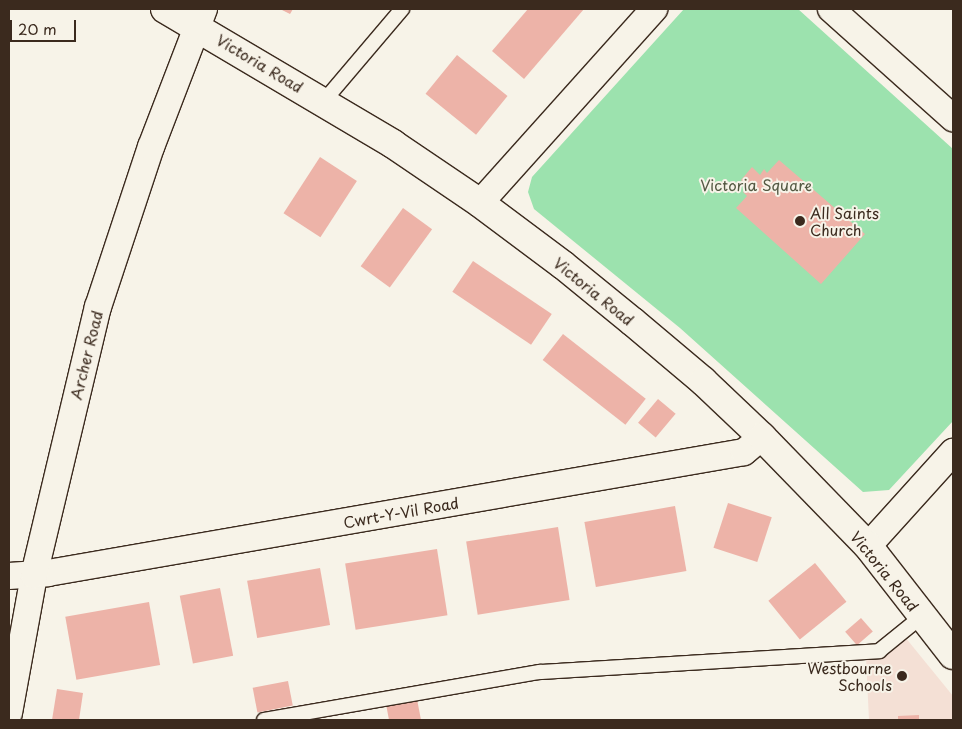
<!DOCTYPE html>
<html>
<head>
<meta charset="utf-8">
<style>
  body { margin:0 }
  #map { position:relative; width:962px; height:729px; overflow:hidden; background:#f7f3e8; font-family:"Playpen Sans",sans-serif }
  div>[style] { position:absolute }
  .built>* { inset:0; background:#f4e0d5 }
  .green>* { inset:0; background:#9ce2ae }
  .building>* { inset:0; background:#edb3a8; transform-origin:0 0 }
  .roads { filter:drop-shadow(1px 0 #3b2a1e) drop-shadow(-1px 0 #3b2a1e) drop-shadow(0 1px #3b2a1e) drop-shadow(0 -1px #3b2a1e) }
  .service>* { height:14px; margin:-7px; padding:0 7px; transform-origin:7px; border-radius:7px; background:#f7f3e8 }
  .minor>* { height:26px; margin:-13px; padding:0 13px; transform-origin:13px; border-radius:13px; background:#f7f3e8 }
  .tertiary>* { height:28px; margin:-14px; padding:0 14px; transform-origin:14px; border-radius:14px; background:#f7f3e8 }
  .dots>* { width:14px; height:14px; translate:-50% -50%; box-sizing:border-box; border:2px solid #f7f3e8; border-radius:50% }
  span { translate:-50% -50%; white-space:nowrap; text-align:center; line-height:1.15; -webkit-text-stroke:4px #f7f3e8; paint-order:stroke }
  .street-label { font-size:15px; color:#3b2a1e }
  .park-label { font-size:15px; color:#535842 }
  .poi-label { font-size:15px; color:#3b2a1e }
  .left { translate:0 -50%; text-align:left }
  .right { translate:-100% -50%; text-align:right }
  .frame { position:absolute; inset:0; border:10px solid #3b2a1e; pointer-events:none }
  .scale { position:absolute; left:10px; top:20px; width:66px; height:22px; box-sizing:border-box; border:2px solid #3b2a1e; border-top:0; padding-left:6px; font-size:15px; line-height:18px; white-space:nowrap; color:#3b2a1e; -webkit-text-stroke:4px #f7f3e8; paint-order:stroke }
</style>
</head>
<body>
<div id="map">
  <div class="built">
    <i style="clip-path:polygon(905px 637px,953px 696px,953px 720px,869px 720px,866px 657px)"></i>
  </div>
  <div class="green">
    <i style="clip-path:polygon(684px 9px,798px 9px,953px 149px,953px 421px,889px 490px,863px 492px,680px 328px,534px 209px,528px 192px,532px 177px)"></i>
  </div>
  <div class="building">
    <i style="clip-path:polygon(280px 9px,293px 9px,290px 14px)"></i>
    <i style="clip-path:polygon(528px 9px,584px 9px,524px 79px,492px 51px)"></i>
    <i style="left:457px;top:55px;width:65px;height:50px;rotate:39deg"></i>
    <i style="left:320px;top:157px;width:44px;height:67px;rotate:33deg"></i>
    <i style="clip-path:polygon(779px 160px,865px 234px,821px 284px,736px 208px,747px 196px,743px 192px,748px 187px,741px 180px,752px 167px,760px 175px,764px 169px,767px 173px)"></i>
    <i style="left:403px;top:208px;width:36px;height:72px;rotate:36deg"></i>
    <i style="left:473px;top:261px;width:95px;height:37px;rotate:34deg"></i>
    <i style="left:563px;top:334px;width:105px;height:33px;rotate:38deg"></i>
    <i style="left:658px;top:399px;width:23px;height:31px;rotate:40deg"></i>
    <i style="left:728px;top:503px;width:46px;height:47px;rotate:18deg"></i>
    <i style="left:675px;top:506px;width:66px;height:92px;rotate:80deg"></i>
    <i style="left:558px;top:527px;width:74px;height:93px;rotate:81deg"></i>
    <i style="left:437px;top:549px;width:67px;height:93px;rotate:81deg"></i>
    <i style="left:815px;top:563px;width:50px;height:60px;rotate:51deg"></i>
    <i style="left:320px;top:568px;width:58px;height:74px;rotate:80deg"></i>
    <i style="left:220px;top:588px;width:69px;height:41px;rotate:79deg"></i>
    <i style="left:149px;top:602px;width:64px;height:85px;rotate:80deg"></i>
    <i style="left:861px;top:618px;width:18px;height:21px;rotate:49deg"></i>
    <i style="left:288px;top:681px;width:25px;height:36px;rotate:79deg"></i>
    <i style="clip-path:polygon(57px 689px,83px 693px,79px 720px,52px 720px)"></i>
    <i style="clip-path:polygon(417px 699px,421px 720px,389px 720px,386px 704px)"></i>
    <i style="clip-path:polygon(919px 715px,919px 720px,898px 720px,898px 716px)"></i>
  </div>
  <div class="roads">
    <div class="service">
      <i style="left:324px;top:101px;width:121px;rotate:-49.7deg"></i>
      <i style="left:264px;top:720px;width:280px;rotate:-9.9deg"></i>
      <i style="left:540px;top:672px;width:340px;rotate:-3.5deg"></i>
      <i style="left:879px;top:651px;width:55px;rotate:-39.1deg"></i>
    </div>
    <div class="minor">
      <i style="left:831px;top:9px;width:164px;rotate:41.8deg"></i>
      <i style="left:480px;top:203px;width:261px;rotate:-48.1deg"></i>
      <i style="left:868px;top:546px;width:127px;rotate:-47.9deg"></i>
      <i style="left:9px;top:576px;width:39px;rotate:-4deg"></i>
      <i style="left:48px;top:573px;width:706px;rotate:-9.86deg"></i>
      <i style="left:744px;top:452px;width:23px;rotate:-40deg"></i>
      <i style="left:9px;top:713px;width:140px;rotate:-79.7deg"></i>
      <i style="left:34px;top:575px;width:276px;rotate:-76.6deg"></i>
      <i style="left:98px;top:307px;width:169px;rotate:-71.7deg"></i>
      <i style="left:151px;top:147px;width:148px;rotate:-69deg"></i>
    </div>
    <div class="tertiary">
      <i style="left:165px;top:9px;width:265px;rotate:30.6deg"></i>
      <i style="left:393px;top:144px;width:105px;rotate:34.1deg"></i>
      <i style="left:480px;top:203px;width:104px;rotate:36.8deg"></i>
      <i style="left:563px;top:265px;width:90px;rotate:39.2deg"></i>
      <i style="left:633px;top:322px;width:92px;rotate:40.1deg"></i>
      <i style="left:703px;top:381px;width:81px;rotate:43.5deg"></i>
      <i style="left:762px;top:437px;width:152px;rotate:45.8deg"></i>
      <i style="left:868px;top:546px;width:138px;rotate:52.1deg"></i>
    </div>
  </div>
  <div class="dots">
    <i style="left:800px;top:221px;background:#3b2a1e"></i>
    <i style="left:902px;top:676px;background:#3b2a1e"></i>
  </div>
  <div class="street-label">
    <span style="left:260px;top:63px;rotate:31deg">Victoria Road</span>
    <span style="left:594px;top:291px;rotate:39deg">Victoria Road</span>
    <span style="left:86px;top:355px;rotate:-76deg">Archer Road</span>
    <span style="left:401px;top:512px;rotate:-10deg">Cwrt-Y-Vil Road</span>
    <span style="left:885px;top:571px;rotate:51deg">Victoria Road</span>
  </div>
  <div class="park-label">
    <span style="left:756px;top:185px">Victoria Square</span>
  </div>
  <div class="poi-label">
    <span class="left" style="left:810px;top:221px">All Saints<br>Church</span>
    <span class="right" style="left:892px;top:676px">Westbourne<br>Schools</span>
  </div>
  <div class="frame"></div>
  <div class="scale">20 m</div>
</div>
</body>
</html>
